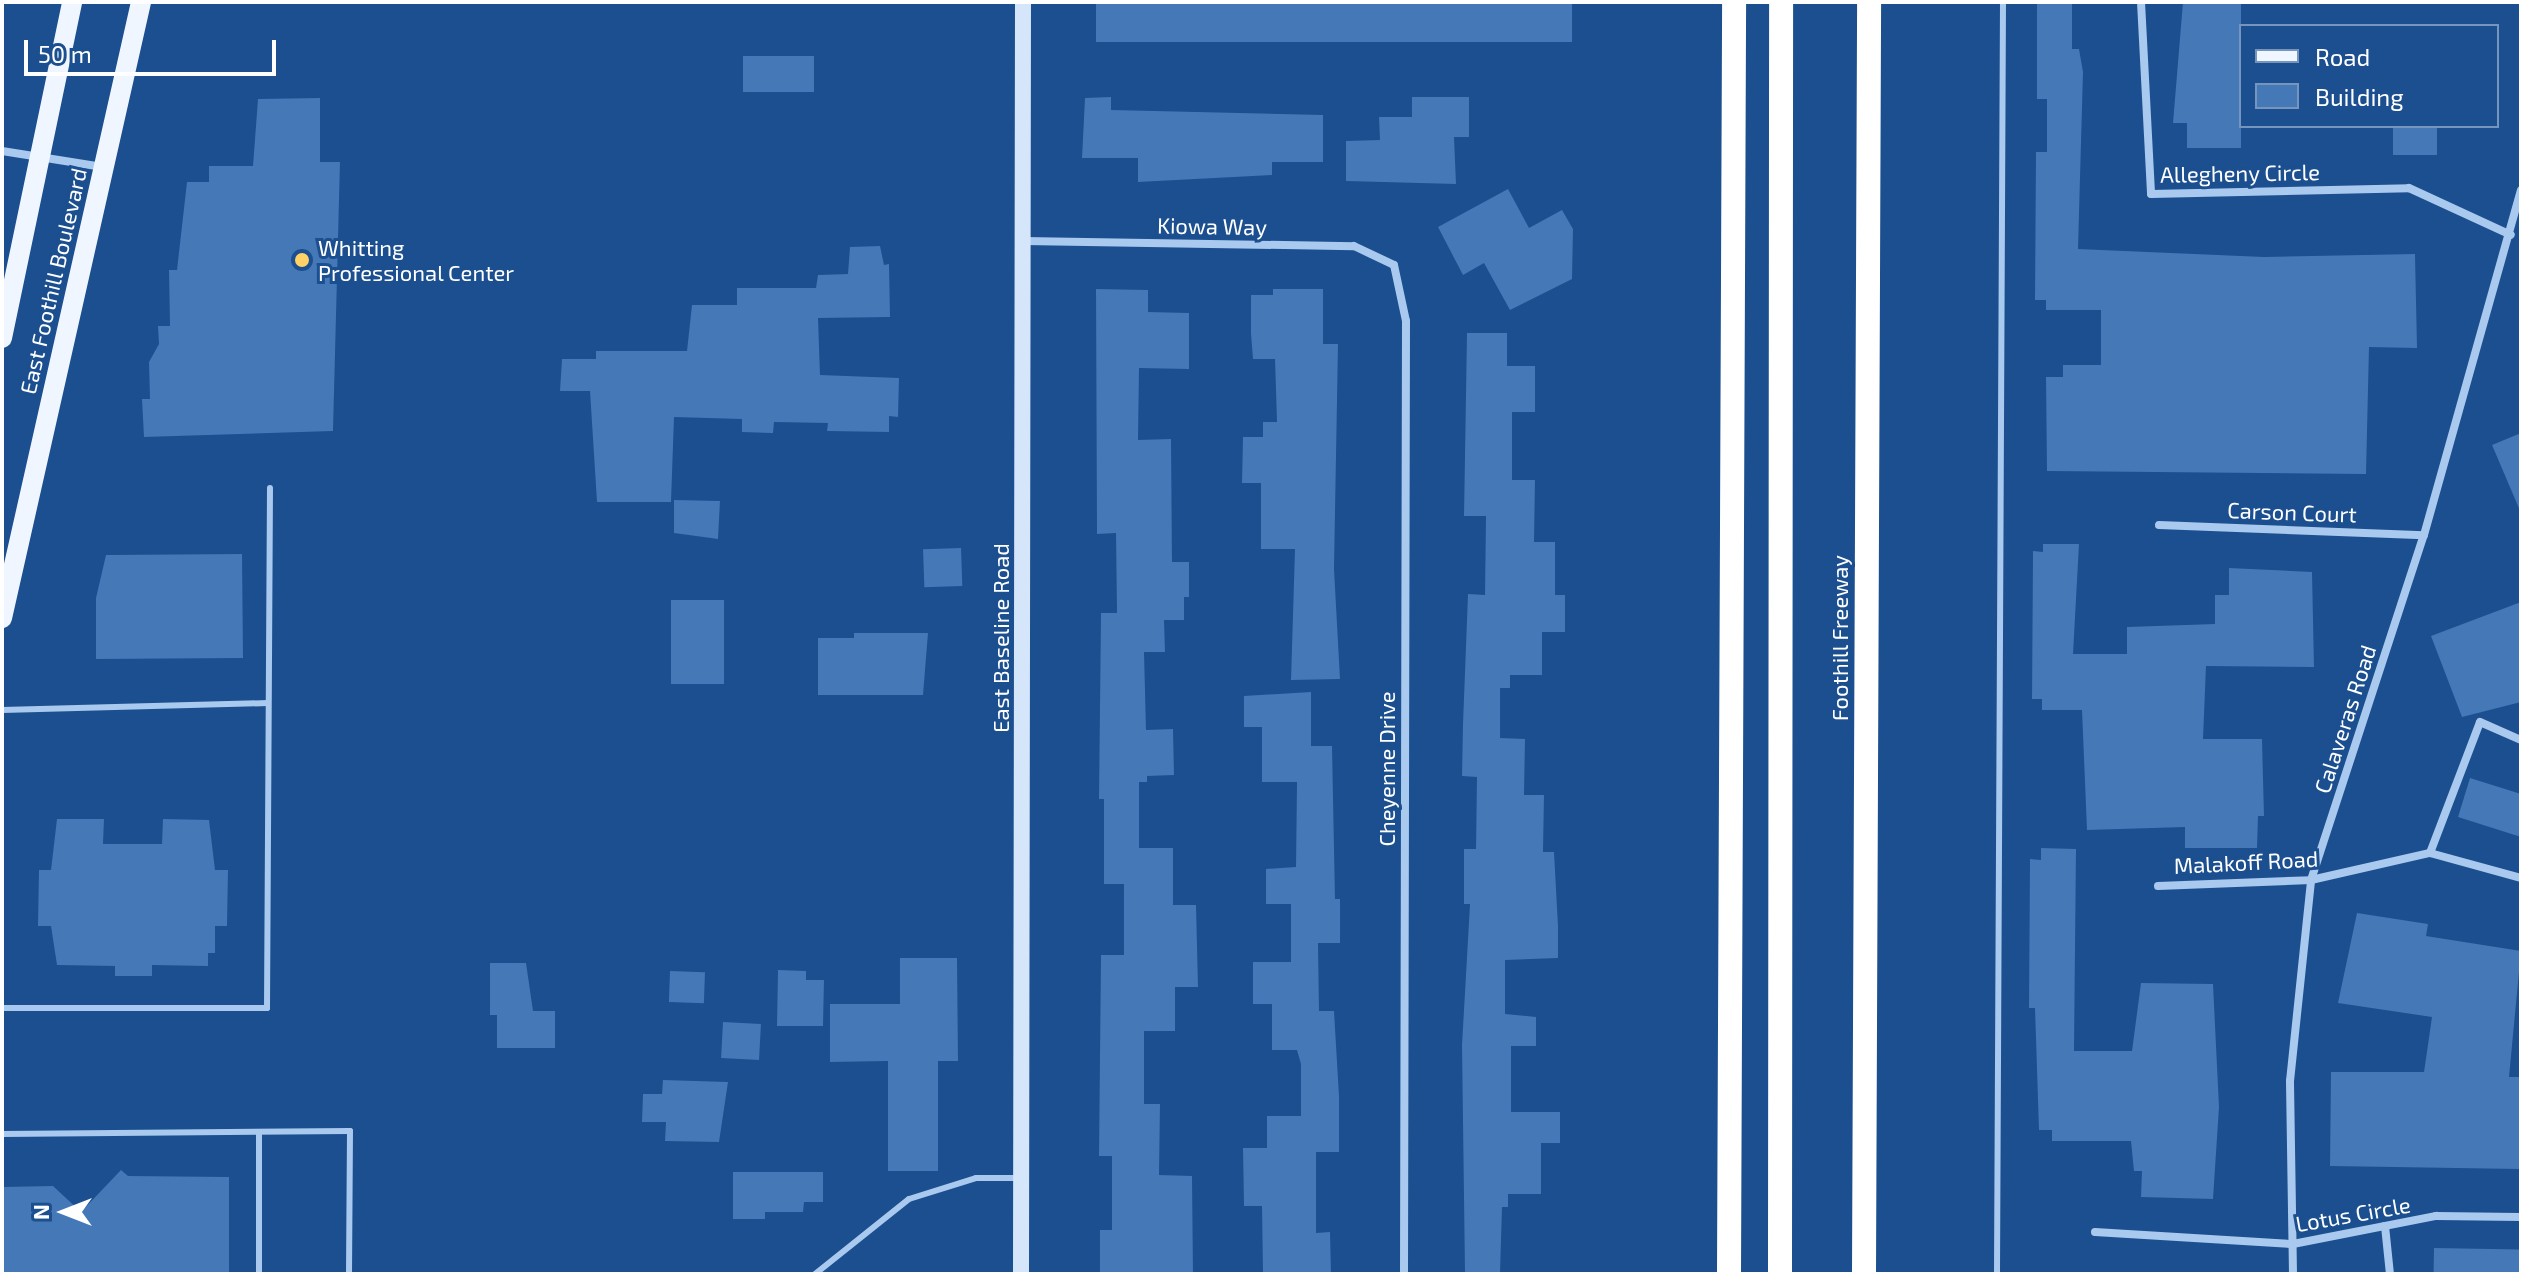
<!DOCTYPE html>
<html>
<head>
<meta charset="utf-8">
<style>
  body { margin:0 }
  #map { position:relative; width:2523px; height:1276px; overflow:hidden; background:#1b4f8f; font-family:"Exo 2",sans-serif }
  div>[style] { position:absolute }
  .building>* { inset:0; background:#4478b7; transform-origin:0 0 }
  .service>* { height:6px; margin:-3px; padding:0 3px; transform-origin:3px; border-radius:3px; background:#a9c9ee }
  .minor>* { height:8px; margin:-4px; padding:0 4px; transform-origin:4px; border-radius:4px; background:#a9c9ee }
  .secondary>* { height:16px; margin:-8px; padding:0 8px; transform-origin:8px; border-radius:8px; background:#d6e6fa }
  .primary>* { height:20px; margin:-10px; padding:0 10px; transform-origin:10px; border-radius:10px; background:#f0f6ff }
  .motorway>* { height:24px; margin:-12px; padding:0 12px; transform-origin:12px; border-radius:12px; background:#fff }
  .dots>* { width:22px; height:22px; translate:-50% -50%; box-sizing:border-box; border:4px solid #1b4f8f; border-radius:50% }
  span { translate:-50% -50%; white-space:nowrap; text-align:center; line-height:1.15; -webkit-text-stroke:6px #1b4f8f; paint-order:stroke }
  .street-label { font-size:22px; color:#fff }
  .poi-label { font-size:22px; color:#fff }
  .left { translate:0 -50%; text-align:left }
  .frame { position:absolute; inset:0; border:4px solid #fff; pointer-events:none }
  .legend { position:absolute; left:2239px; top:24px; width:260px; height:104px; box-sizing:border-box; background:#1b4f8f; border:2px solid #7695bc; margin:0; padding:10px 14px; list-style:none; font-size:24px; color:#fff }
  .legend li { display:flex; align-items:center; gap:16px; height:40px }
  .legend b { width:40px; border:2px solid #7695bc }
  .north { position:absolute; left:24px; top:1172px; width:80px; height:80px; -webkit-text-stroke:6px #1b4f8f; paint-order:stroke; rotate:270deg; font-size:22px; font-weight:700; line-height:32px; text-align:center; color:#fff }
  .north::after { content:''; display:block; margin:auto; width:28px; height:36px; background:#fff; clip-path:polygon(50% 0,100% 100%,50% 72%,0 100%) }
  .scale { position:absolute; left:24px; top:40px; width:252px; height:36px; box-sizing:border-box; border:4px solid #fff; border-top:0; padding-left:10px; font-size:24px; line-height:28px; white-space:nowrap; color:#fff; -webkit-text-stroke:6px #1b4f8f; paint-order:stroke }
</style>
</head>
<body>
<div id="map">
  <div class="building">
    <i style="left:1096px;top:2px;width:476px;height:40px"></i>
    <i style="clip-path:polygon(2037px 2px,2072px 2px,2072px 49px,2079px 49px,2083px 72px,2078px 249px,2264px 257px,2415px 254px,2417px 348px,2369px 347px,2366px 474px,2047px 471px,2046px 377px,2063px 377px,2063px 365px,2101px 365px,2101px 310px,2046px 310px,2046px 300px,2035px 300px,2036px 152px,2047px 152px,2047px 99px,2037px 99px)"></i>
    <i style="clip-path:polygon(2183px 2px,2241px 2px,2241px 148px,2187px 148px,2187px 123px,2173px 123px)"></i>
    <i style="left:743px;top:56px;width:71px;height:36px"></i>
    <i style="clip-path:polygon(1111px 97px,1111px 110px,1323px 115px,1323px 162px,1272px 162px,1272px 175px,1138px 182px,1138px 158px,1082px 158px,1085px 98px)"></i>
    <i style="clip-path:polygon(1412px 97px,1469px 97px,1469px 137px,1454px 137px,1456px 184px,1346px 181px,1346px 141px,1380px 140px,1379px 117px,1412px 117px)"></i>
    <i style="clip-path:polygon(320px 98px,320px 162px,340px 162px,333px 431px,144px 437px,142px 399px,150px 399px,149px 362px,159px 344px,158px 326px,170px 326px,169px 270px,177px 270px,187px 182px,209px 182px,209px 166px,253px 166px,258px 99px)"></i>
    <i style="left:2393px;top:126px;width:44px;height:29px"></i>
    <i style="clip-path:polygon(1508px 189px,1529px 228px,1562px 210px,1573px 229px,1572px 279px,1510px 310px,1484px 263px,1463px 275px,1438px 227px)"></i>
    <i style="clip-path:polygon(880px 246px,884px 265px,889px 264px,890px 317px,818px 318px,820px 375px,899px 378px,898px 417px,889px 416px,889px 432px,827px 431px,828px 423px,774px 422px,773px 433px,742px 432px,742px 419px,674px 417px,671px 502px,597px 502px,590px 391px,560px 391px,562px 359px,596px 359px,596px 351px,687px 351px,692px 305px,737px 305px,737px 288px,816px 288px,818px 275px,848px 274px,850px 247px)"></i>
    <i style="clip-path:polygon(1096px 289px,1148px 290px,1148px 312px,1189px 313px,1189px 369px,1139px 368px,1138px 440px,1171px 439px,1172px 562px,1189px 562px,1189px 597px,1184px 597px,1184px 620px,1164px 620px,1165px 652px,1144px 652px,1146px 730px,1173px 729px,1174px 775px,1147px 776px,1147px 782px,1139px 782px,1139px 848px,1173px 848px,1173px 905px,1196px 905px,1198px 987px,1175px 987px,1175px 1031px,1144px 1031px,1144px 1104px,1160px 1104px,1159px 1175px,1192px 1176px,1193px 1274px,1100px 1274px,1100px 1230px,1112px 1230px,1112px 1156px,1099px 1156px,1101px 955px,1124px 955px,1124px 884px,1104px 884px,1104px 799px,1099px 799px,1101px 613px,1117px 613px,1116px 533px,1097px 534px)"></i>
    <i style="clip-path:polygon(1273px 289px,1323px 289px,1323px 344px,1338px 344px,1334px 569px,1340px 679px,1291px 680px,1295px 549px,1261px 549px,1261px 483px,1242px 483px,1243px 437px,1263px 437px,1263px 422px,1277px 422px,1275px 359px,1253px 359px,1251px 334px,1251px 295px,1273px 295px)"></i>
    <i style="clip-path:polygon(1467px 333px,1507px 333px,1507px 366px,1535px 366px,1535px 412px,1512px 412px,1512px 480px,1535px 480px,1534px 542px,1555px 542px,1555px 595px,1565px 595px,1565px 632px,1542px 632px,1542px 675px,1510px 675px,1510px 688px,1500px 688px,1500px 738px,1525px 739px,1524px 795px,1544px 795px,1543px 852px,1554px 852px,1558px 926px,1558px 958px,1505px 960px,1505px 1014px,1536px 1017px,1536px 1046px,1511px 1046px,1511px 1112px,1560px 1112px,1560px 1143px,1541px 1143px,1541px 1194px,1508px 1194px,1508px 1207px,1502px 1207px,1500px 1274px,1465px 1274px,1462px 1045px,1470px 904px,1464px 904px,1464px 849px,1476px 849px,1477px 777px,1462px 776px,1463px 724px,1468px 594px,1485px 595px,1486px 516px,1464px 516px)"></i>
    <i style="clip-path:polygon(2521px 433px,2521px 513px,2492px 445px)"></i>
    <i style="clip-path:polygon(674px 500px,720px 501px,718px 539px,674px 533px)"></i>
    <i style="clip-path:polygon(2043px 544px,2079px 544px,2073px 654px,2127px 654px,2127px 627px,2215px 624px,2215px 595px,2229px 595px,2229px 568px,2312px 572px,2314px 667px,2206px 666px,2203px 739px,2262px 739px,2264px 816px,2258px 816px,2257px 848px,2185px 848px,2185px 827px,2087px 830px,2082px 710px,2042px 710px,2042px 699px,2032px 699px,2033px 551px,2043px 552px)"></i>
    <i style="left:961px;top:548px;width:38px;height:38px;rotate:88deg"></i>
    <i style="clip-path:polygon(242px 554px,243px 658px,96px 659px,96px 598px,106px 555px)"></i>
    <i style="left:671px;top:600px;width:53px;height:84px"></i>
    <i style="clip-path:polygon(2521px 602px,2521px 702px,2462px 717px,2431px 636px)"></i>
    <i style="clip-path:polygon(854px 633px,928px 633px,923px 695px,818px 695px,818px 638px,854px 638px)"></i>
    <i style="clip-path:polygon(1311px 692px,1311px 746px,1332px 746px,1335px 899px,1340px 899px,1340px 943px,1318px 943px,1319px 1011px,1334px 1011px,1339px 1096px,1339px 1152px,1316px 1152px,1316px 1233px,1330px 1232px,1331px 1274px,1263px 1274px,1262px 1206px,1244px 1206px,1243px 1148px,1267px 1148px,1267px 1116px,1301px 1116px,1301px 1064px,1297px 1050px,1272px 1050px,1272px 1004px,1253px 1004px,1253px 962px,1291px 962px,1291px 904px,1266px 904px,1266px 869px,1296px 867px,1297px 782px,1262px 782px,1262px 727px,1244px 727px,1244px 696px)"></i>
    <i style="clip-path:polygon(2470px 778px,2521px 794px,2521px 837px,2458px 817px)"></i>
    <i style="clip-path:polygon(57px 819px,104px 819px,103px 844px,162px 844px,163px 819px,209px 820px,215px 870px,228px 870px,227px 926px,215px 926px,215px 953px,208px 953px,208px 966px,152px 965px,152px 976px,115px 976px,115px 966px,57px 965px,51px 926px,38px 926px,39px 870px,51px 870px)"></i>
    <i style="clip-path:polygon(2041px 848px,2076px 849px,2074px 1051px,2132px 1051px,2141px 983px,2213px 984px,2219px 1107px,2213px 1199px,2141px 1197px,2142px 1171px,2134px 1171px,2131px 1141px,2052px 1141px,2052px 1130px,2039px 1130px,2035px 1008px,2029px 1008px,2030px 859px,2041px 860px)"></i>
    <i style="clip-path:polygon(2357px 913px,2428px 924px,2426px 936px,2521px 951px,2509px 1077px,2521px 1077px,2519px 1169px,2330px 1166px,2331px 1072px,2424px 1072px,2432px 1017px,2338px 1003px)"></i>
    <i style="clip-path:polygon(900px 958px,957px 958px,958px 1061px,938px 1061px,938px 1171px,888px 1171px,888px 1061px,830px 1062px,830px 1004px,900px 1004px)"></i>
    <i style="clip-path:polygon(490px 963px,526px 963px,533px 1011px,555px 1011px,555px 1048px,497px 1048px,497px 1015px,490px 1015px)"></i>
    <i style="clip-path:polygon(778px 970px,806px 971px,806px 980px,824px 980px,823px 1026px,777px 1026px)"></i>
    <i style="left:670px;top:971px;width:35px;height:31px;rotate:2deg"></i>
    <i style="left:723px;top:1022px;width:38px;height:36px;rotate:3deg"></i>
    <i style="clip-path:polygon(663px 1080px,728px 1082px,719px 1142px,665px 1141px,666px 1122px,642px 1122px,643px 1094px,662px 1094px)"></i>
    <i style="clip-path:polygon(121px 1170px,128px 1176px,229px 1177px,229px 1274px,2px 1274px,2px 1187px,53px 1186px,81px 1212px)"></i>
    <i style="clip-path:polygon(733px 1172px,823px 1172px,823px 1202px,804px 1202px,803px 1212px,765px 1212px,765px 1219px,733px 1219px)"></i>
    <i style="left:2434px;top:1248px;width:87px;height:26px;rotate:1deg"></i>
  </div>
  <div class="service">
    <i style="left:2px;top:710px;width:266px;rotate:-1.5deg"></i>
    <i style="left:2px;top:1008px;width:265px"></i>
    <i style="left:267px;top:1008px;width:520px;rotate:-89.67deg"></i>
    <i style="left:259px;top:1132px;width:142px;rotate:90deg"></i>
    <i style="left:2px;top:1134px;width:348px;rotate:-0.5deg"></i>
    <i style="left:350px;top:1131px;width:143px;rotate:90.4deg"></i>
    <i style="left:815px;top:1274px;width:120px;rotate:-38.6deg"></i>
    <i style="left:909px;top:1199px;width:70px;rotate:-17.4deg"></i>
    <i style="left:976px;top:1178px;width:45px"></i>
    <i style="left:1997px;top:1274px;width:1272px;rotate:-89.73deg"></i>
  </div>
  <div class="minor">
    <i style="left:2141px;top:2px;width:192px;rotate:87deg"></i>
    <i style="left:2151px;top:194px;width:258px;rotate:-1.3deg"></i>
    <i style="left:2409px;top:188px;width:112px;rotate:24.7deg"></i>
    <i style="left:2px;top:151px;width:102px;rotate:9deg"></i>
    <i style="left:1024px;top:241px;width:330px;rotate:0.9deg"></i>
    <i style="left:1354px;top:246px;width:44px;rotate:25.4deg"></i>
    <i style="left:1394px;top:265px;width:57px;rotate:77.9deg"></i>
    <i style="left:1406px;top:321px;width:953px;rotate:90.12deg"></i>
    <i style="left:2159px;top:525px;width:265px;rotate:2.2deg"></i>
    <i style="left:2430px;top:853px;width:140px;rotate:-69.1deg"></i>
    <i style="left:2480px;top:722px;width:45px;rotate:23.7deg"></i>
    <i style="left:2158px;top:886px;width:153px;rotate:-2.2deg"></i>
    <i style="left:2311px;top:880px;width:122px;rotate:-12.8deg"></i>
    <i style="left:2430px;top:853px;width:94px;rotate:15.4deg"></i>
    <i style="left:2385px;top:1226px;width:48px;rotate:84.1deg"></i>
    <i style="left:2095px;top:1232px;width:198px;rotate:3.5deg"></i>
    <i style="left:2293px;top:1244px;width:146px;rotate:-11.1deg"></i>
    <i style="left:2436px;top:1216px;width:85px;rotate:0.7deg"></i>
    <i style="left:2293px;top:1274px;width:193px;rotate:-90.9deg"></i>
    <i style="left:2290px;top:1081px;width:202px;rotate:-84deg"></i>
    <i style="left:2311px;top:880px;width:363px;rotate:-71.9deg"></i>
    <i style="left:2424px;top:535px;width:358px;rotate:-74.3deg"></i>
  </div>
  <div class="secondary">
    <i style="left:1021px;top:1274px;width:1272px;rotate:-89.91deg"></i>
  </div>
  <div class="primary">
    <i style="left:2px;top:338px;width:343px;rotate:-78.2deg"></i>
    <i style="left:2px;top:618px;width:631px;rotate:-77.28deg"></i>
  </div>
  <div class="motorway">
    <i style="left:1729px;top:1274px;width:1272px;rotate:-89.77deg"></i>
    <i style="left:1780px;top:1274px;width:1272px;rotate:-89.95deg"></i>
    <i style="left:1864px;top:1274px;width:1272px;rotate:-89.77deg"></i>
  </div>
  <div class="dots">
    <i style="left:302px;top:260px;background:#ffd166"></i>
  </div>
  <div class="street-label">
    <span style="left:2240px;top:173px;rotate:-1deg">Allegheny Circle</span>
    <span style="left:1212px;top:226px;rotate:1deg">Kiowa Way</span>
    <span style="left:53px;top:281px;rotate:-77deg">East Foothill Boulevard</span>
    <span style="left:2292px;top:512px;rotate:2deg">Carson Court</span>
    <span style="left:1001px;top:638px;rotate:-90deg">East Baseline Road</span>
    <span style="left:1840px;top:638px;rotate:-90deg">Foothill Freeway</span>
    <span style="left:2345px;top:719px;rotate:-72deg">Calaveras Road</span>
    <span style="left:1387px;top:769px;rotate:-90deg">Cheyenne Drive</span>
    <span style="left:2246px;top:862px;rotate:-3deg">Malakoff Road</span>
    <span style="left:2353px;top:1214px;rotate:-10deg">Lotus Circle</span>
  </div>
  <div class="poi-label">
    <span class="left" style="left:318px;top:260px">Whitting<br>Professional Center</span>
  </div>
  <div class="frame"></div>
  <ul class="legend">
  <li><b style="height:10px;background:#f0f6ff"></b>Road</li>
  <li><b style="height:22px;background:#4478b7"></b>Building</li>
  </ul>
  <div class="north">N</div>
  <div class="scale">50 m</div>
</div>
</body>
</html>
